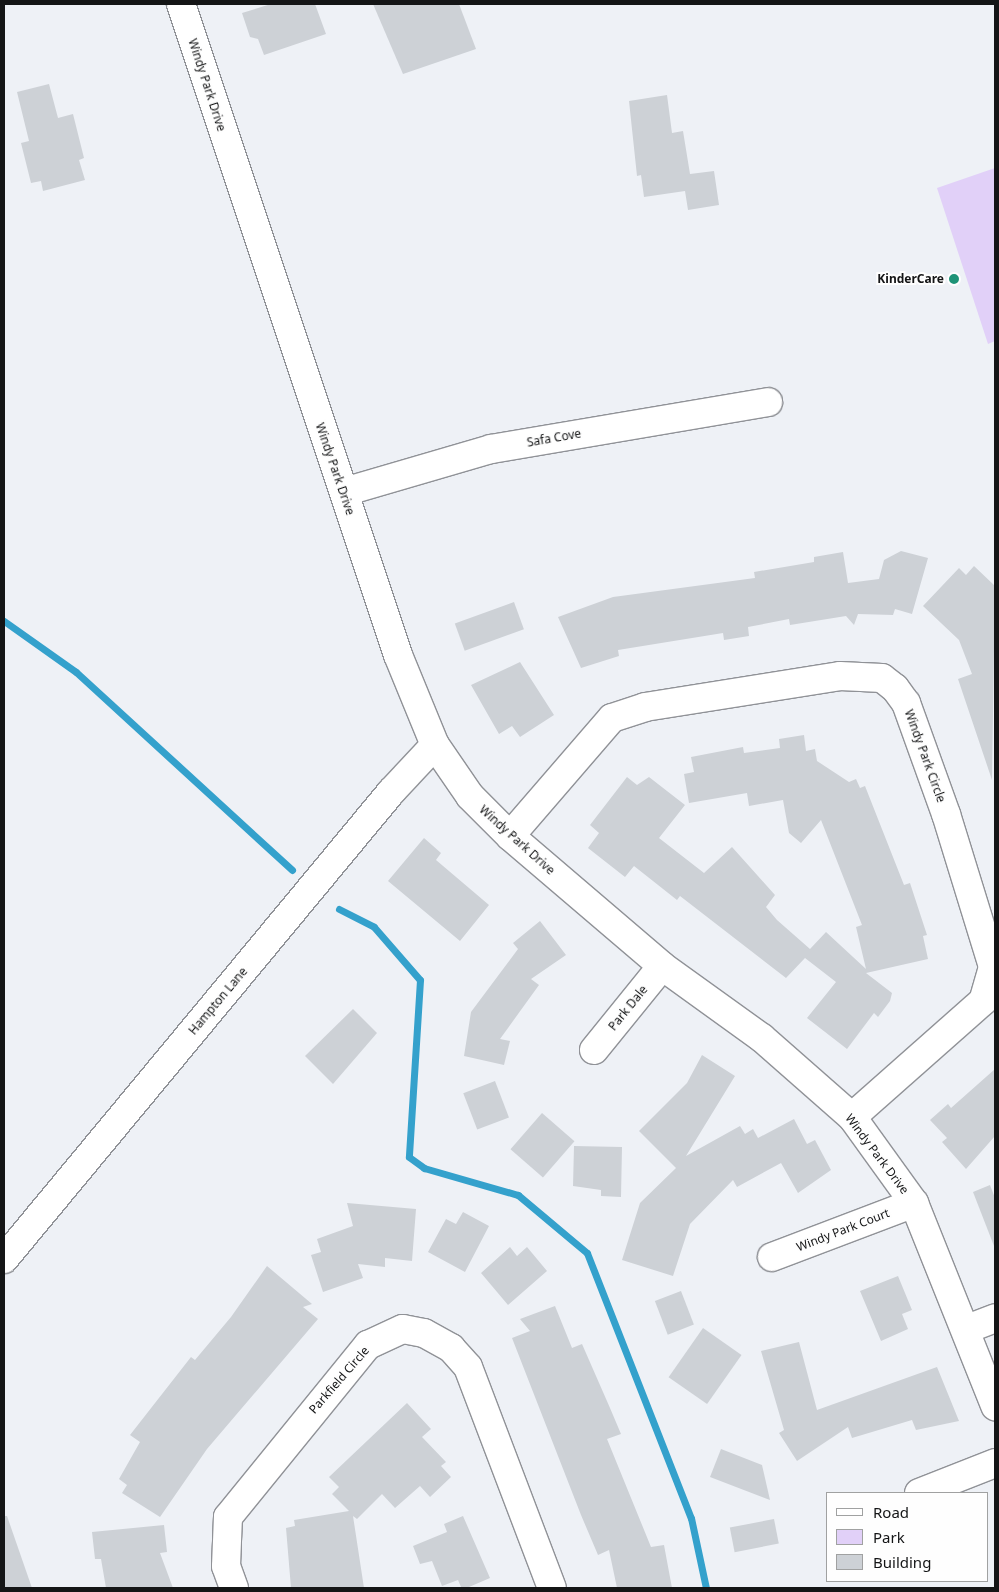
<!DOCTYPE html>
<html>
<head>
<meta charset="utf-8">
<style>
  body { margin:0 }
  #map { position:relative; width:999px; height:1592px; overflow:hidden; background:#eef1f6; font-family:"Noto Sans",sans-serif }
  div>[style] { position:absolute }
  .green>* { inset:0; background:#e1d0f8 }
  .stream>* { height:7px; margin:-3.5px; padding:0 3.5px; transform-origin:3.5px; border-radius:3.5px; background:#34a1cc }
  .building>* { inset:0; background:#cdd1d6; transform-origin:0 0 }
  .roads { filter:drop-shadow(1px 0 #909297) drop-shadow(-1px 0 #909297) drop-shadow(0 1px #909297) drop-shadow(0 -1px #909297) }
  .street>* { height:28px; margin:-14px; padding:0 14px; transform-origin:14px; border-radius:14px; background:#fff }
  .dots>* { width:14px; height:14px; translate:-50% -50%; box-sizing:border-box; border:2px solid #fefefe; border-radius:50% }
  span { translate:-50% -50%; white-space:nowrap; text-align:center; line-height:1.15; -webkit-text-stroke:4px #fefefe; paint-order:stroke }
  .street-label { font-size:12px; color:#141516 }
  .poi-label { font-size:12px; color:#141516; font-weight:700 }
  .right { translate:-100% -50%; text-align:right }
  .frame { position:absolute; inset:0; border:5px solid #141516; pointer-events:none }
  .legend { position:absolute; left:826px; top:1492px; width:162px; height:90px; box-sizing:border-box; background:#fefefe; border:1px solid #a0a1a1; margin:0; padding:6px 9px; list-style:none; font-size:15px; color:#141516 }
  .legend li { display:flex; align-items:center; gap:10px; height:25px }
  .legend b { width:25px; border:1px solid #a0a1a1 }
</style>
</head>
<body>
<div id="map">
  <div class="green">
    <i style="clip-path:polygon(995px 168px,995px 341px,988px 344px,937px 188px)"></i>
  </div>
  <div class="stream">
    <i style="left:4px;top:621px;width:88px;rotate:35.3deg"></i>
    <i style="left:76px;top:672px;width:293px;rotate:42.5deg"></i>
    <i style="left:339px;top:909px;width:39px;rotate:27deg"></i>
    <i style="left:374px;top:927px;width:70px;rotate:49deg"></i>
    <i style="left:420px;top:980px;width:177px;rotate:93.6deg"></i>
    <i style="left:409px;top:1157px;width:19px;rotate:36deg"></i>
    <i style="left:424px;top:1168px;width:98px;rotate:16deg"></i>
    <i style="left:518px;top:1195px;width:90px;rotate:40deg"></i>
    <i style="left:587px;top:1253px;width:285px;rotate:68.6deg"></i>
    <i style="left:691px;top:1518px;width:72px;rotate:77.9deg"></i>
  </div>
  <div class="building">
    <i style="clip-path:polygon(271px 4px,315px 4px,326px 34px,264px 55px,258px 39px,250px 37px,242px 13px)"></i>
    <i style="clip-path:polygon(373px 4px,459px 4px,476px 49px,403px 74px)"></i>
    <i style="clip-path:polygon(49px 84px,58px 118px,73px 114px,84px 158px,79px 160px,85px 180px,43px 191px,41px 181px,31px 183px,21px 143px,29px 141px,17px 92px)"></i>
    <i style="clip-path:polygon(667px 95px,672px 133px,683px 131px,690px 174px,714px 171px,719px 205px,688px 210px,685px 191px,644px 197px,641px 175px,637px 176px,629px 101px)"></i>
    <i style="clip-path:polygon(901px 551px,928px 558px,912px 614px,895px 609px,893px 615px,858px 614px,854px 625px,846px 616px,790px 625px,789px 619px,748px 627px,749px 636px,724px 640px,723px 633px,618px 650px,619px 656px,581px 668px,558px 617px,613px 597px,755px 578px,754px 572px,814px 562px,814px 557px,843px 552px,848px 583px,879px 579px,884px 560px)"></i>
    <i style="clip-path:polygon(974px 566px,995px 586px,992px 780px,958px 679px,972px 674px,959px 640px,923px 606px,959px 568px,966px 575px)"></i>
    <i style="left:514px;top:602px;width:29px;height:63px;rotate:70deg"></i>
    <i style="clip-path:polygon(520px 662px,554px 715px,520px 737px,512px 726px,499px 734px,471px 685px)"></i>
    <i style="clip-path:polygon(804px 735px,806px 751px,815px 749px,817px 761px,849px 782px,856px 779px,860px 788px,865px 786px,904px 885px,910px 883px,927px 935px,923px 936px,928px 959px,866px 973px,892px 993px,890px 1001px,878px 1017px,874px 1013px,847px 1049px,807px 1018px,836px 982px,805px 958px,786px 978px,680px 896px,677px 900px,634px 866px,625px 877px,588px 848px,599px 833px,590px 825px,627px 777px,637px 785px,649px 777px,685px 805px,659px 838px,704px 873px,732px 847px,775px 895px,766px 907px,777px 920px,810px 949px,826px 932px,866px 969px,856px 927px,862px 925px,821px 820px,801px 843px,789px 833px,783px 800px,749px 806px,747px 793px,689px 803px,684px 774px,694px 772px,691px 757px,743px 747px,744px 753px,780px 748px,779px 739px)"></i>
    <i style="clip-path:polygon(424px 838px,441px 853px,436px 860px,489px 905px,460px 941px,388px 881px)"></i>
    <i style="clip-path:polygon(540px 921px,566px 955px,531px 979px,539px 985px,500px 1039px,510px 1041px,504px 1065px,464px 1056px,471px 1012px,518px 949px,513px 943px)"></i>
    <i style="clip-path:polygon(353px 1009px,377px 1033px,333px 1084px,305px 1056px)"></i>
    <i style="clip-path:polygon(702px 1055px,735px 1076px,686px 1156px,740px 1126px,745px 1134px,753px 1129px,758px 1138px,794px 1119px,807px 1144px,815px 1140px,831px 1170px,798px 1193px,781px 1163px,737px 1187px,733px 1180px,690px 1224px,673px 1276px,622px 1260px,640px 1203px,676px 1168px,639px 1131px,687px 1083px)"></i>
    <i style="clip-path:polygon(995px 1069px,995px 1136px,966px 1169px,942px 1142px,947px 1138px,930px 1120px,948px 1104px,951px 1108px)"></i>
    <i style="left:495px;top:1081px;width:39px;height:34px;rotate:69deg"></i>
    <i style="left:542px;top:1113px;width:43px;height:48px;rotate:41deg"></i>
    <i style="clip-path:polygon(574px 1146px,622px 1147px,621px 1197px,601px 1196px,601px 1190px,573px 1186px)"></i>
    <i style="clip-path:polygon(990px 1185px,995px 1198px,994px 1246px,973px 1192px)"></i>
    <i style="clip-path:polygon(347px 1203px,416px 1209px,412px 1261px,385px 1258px,385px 1267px,358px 1264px,363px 1278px,323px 1292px,311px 1255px,321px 1252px,317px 1239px,353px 1226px)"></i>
    <i style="clip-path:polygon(463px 1212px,489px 1226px,465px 1272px,428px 1252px,446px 1219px,456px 1224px)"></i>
    <i style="clip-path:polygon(510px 1247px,517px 1256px,527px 1247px,547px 1271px,508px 1305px,481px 1273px)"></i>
    <i style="clip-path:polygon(267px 1266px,312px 1304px,303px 1307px,318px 1319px,207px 1449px,160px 1517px,122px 1493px,127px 1485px,119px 1479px,140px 1442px,130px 1435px,191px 1357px,195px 1360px,231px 1317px)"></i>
    <i style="clip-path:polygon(898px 1276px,912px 1310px,902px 1314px,908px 1329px,881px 1341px,860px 1291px)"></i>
    <i style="left:681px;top:1291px;width:36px;height:28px;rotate:69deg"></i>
    <i style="clip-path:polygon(555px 1306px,572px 1348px,582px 1344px,610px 1408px,621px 1434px,607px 1439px,651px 1547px,664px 1545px,672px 1588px,617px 1588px,609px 1550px,598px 1555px,581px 1515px,512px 1338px,530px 1331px,520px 1319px)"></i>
    <i style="left:703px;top:1328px;width:47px;height:60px;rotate:35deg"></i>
    <i style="clip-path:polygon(799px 1342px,817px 1410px,937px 1367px,959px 1421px,916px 1430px,912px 1420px,852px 1438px,848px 1427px,797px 1461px,779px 1433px,784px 1430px,761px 1351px)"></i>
    <i style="clip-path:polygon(407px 1403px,431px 1429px,422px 1437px,446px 1462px,441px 1466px,451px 1477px,430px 1497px,420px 1486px,395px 1508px,382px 1494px,357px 1519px,353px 1516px,364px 1588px,291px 1588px,286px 1528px,295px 1526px,294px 1520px,349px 1511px,332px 1494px,339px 1487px,329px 1477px)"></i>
    <i style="clip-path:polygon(721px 1449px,762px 1465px,770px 1500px,710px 1477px)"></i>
    <i style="clip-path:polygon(4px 1516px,7px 1516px,32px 1588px,4px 1588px)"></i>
    <i style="clip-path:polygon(463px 1516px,490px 1578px,469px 1587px,461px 1587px,458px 1580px,442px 1586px,432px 1561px,420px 1564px,413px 1546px,447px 1532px,444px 1524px)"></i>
    <i style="left:774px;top:1519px;width:25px;height:45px;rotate:79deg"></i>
    <i style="clip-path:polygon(164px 1525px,167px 1552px,160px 1553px,173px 1588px,106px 1588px,101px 1559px,95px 1559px,92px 1532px)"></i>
  </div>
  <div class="roads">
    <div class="street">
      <i style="left:181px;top:4px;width:686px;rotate:71.57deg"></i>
      <i style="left:398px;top:655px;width:97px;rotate:67.7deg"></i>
      <i style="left:435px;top:745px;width:62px;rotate:55.5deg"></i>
      <i style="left:470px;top:796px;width:57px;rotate:45deg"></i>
      <i style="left:510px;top:836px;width:200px;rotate:40.5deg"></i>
      <i style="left:662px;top:966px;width:123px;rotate:35.8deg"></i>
      <i style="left:762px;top:1038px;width:120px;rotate:41.3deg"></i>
      <i style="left:852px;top:1117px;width:106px;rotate:54.2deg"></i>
      <i style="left:914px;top:1203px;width:219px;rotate:68.2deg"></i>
      <i style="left:344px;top:492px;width:153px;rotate:-16.3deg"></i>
      <i style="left:491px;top:449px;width:281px;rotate:-9.6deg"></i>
      <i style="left:510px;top:836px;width:156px;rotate:-49.2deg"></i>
      <i style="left:612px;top:718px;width:35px;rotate:-18deg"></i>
      <i style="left:645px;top:707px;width:197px;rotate:-9deg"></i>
      <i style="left:840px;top:676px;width:42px;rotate:2.7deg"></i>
      <i style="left:882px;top:678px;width:16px;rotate:38deg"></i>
      <i style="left:895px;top:688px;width:19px;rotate:54deg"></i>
      <i style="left:906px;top:703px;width:118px;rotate:70.2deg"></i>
      <i style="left:946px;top:814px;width:160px;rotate:72.9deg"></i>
      <i style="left:993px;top:967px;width:35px;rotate:106deg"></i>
      <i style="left:983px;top:1001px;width:175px;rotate:138.5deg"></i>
      <i style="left:594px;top:1050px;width:108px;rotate:-51deg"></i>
      <i style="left:772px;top:1257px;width:152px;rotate:-20.8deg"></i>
      <i style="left:4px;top:1259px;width:607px;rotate:-50.35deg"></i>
      <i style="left:391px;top:792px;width:64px;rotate:-46.9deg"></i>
      <i style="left:967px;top:1329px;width:30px;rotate:-21deg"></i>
      <i style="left:919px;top:1493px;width:82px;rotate:-21.5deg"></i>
      <i style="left:234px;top:1588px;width:23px;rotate:-110deg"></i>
      <i style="left:226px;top:1566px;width:49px;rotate:-87.7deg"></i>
      <i style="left:228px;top:1517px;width:222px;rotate:-50.9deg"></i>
      <i style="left:368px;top:1345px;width:38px;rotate:-25deg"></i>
      <i style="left:403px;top:1329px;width:21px;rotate:11deg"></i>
      <i style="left:424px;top:1333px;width:31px;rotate:29deg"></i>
      <i style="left:451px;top:1348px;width:25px;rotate:48deg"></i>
      <i style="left:468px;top:1367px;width:236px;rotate:69.2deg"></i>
    </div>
  </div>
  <div class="dots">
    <i style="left:954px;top:279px;background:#1e9377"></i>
  </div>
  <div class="street-label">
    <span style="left:207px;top:85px;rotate:72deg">Windy Park Drive</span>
    <span style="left:554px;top:438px;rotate:-10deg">Safa Cove</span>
    <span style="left:335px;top:469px;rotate:71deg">Windy Park Drive</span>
    <span style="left:925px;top:756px;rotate:70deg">Windy Park Circle</span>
    <span style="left:517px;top:840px;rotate:42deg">Windy Park Drive</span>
    <span style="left:218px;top:1001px;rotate:-50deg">Hampton Lane</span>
    <span style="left:628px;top:1008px;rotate:-51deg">Park Dale</span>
    <span style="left:877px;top:1154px;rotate:53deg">Windy Park Drive</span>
    <span style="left:843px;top:1230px;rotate:-21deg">Windy Park Court</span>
    <span style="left:339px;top:1380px;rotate:-49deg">Parkfield Circle</span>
  </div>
  <div class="poi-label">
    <span class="right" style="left:944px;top:279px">KinderCare</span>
  </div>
  <div class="frame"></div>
  <ul class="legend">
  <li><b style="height:6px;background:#fff"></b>Road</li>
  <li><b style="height:14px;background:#e1d0f8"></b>Park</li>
  <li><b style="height:14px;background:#cdd1d6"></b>Building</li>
  </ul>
</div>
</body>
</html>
